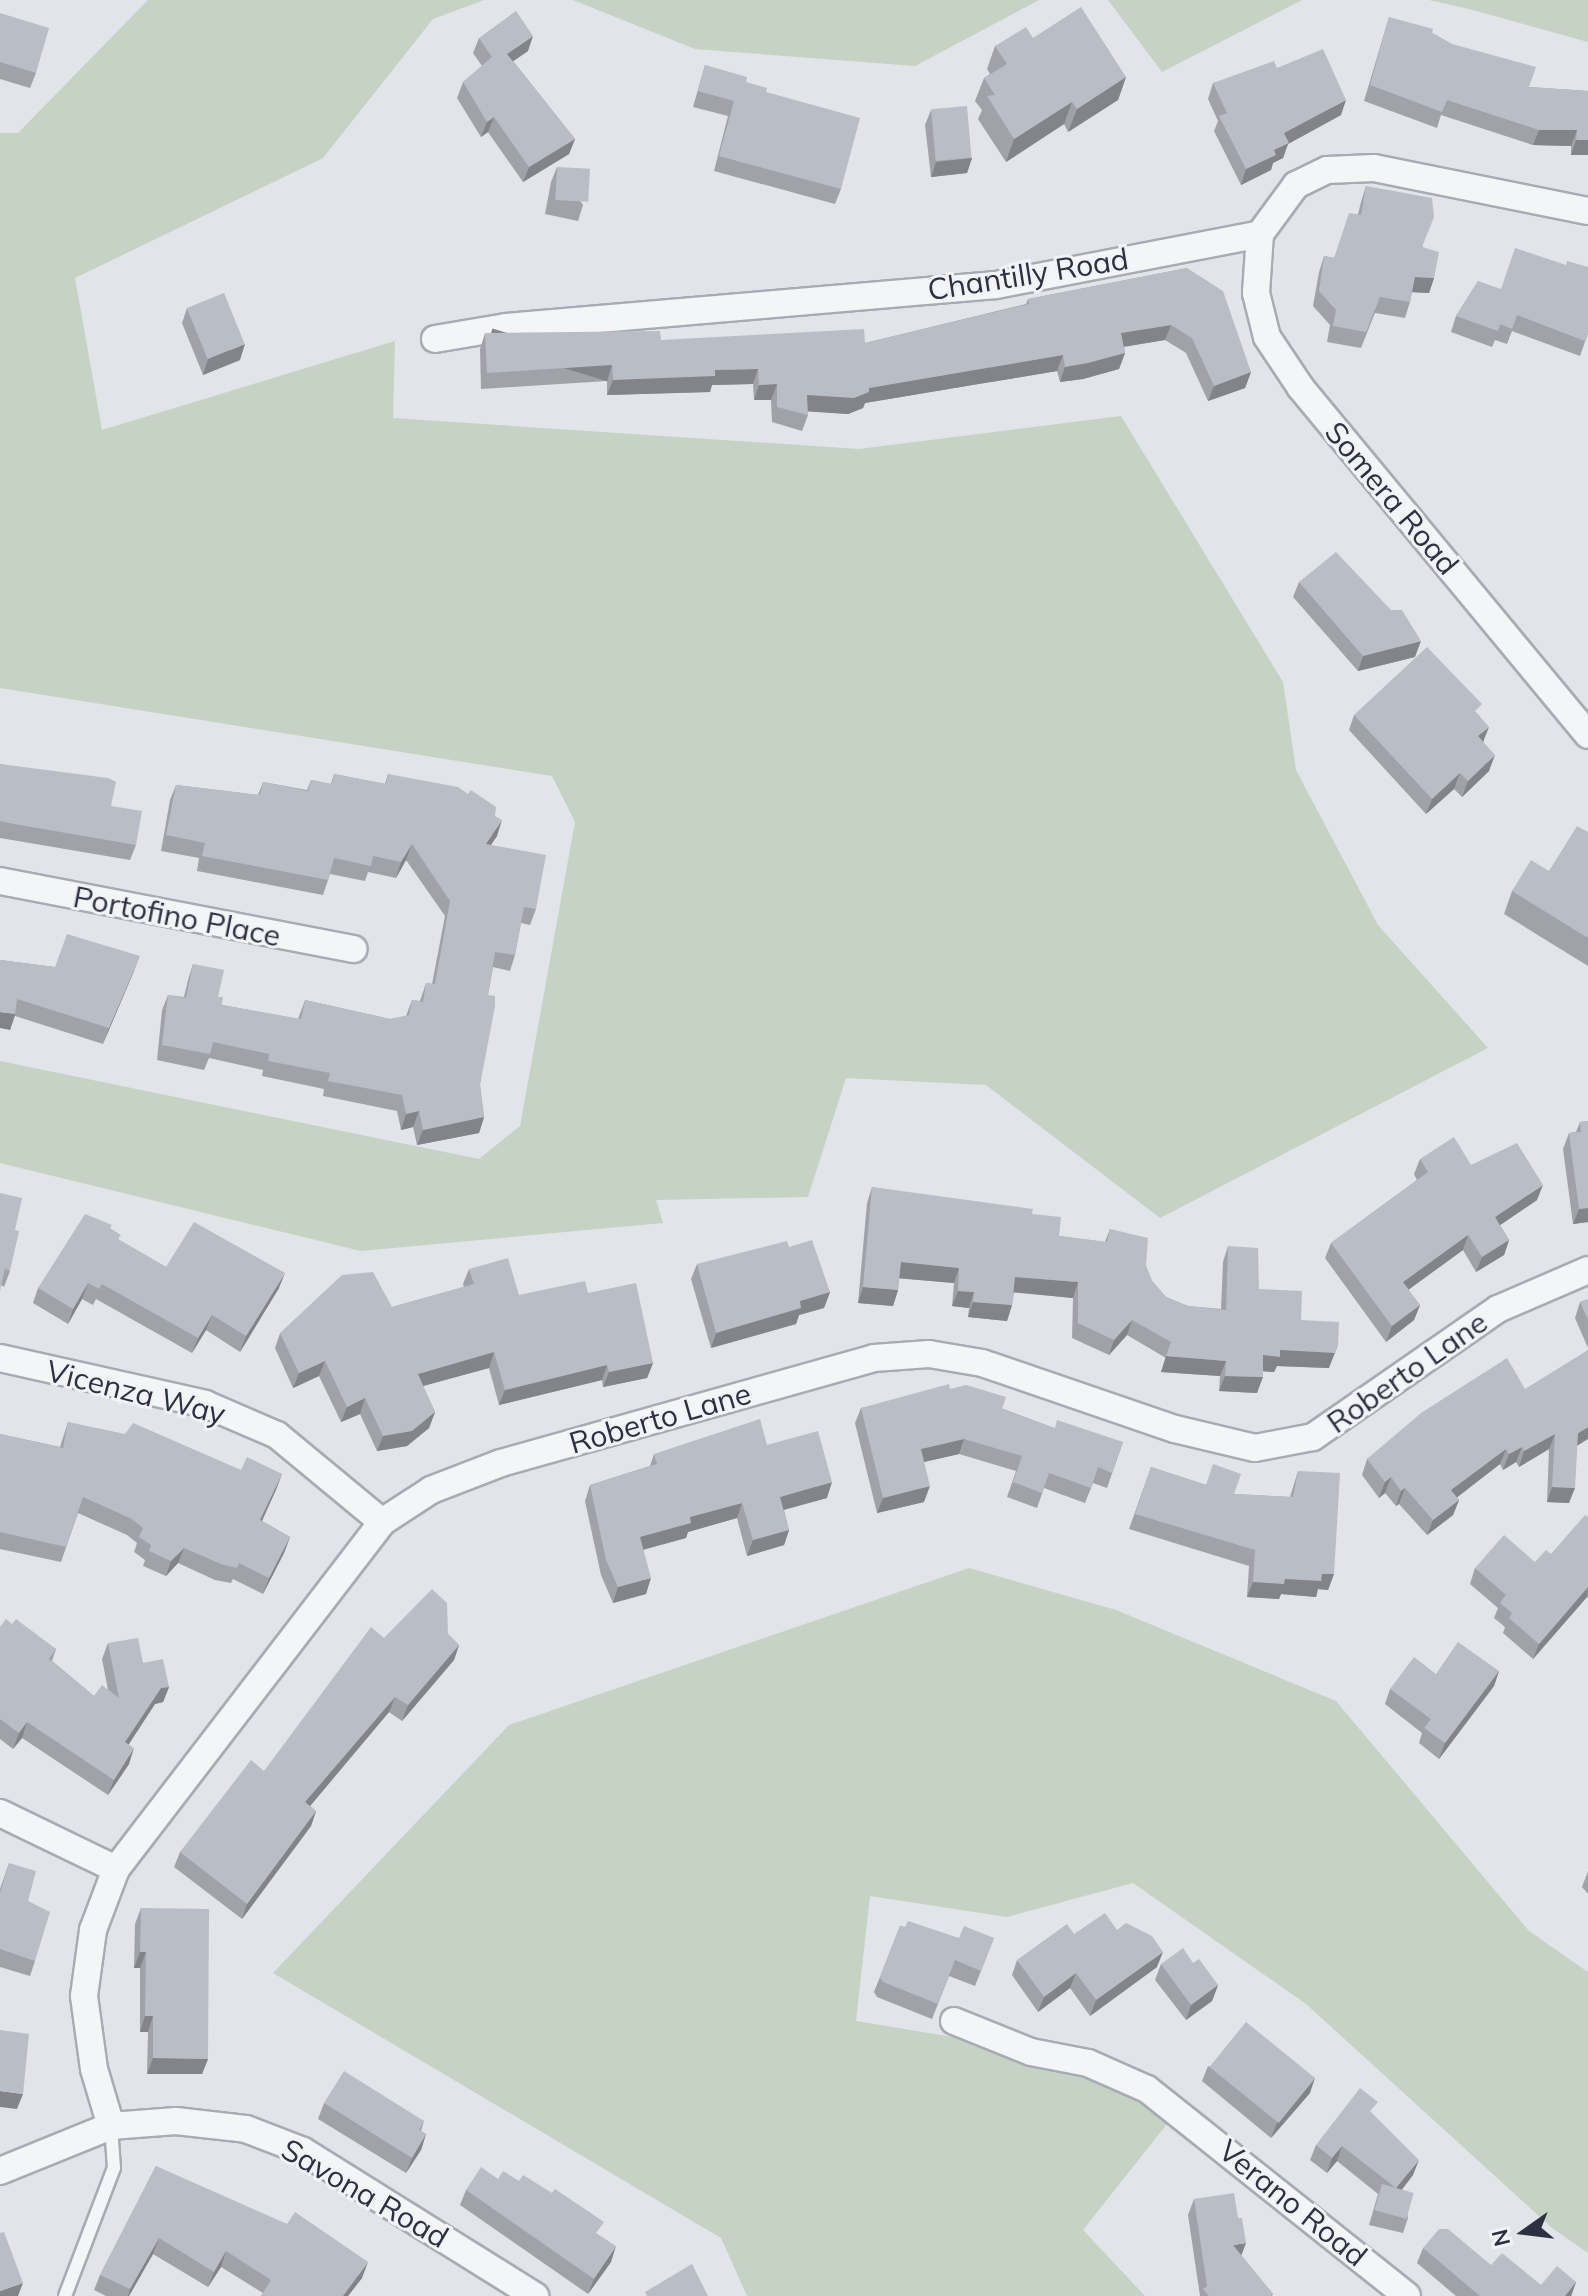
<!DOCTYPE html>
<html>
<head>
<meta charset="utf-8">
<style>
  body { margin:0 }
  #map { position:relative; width:1588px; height:2296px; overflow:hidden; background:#e1e4e9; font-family:Mulish,sans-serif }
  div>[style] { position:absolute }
  .green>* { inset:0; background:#c6d2c3 }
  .roads { filter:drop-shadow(2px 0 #a7abb3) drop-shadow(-2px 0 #a7abb3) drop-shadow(0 2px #a7abb3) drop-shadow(0 -2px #a7abb3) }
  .service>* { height:12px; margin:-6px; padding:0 6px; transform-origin:6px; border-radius:6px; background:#f4f5f7 }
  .minor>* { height:26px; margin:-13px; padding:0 13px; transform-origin:13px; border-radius:13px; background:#f4f5f7 }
  .wall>* { inset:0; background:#9fa3a9 }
  .shaded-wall>* { inset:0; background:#82848a; transform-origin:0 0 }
  .building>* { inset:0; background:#b9bdc5; transform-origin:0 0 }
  span { translate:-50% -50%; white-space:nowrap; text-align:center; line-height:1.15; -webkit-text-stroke:6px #f1f3f6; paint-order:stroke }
  .street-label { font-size:30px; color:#2b3140 }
  .north { position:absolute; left:1484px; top:2192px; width:80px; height:80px; -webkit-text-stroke:6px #f1f3f6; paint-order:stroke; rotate:256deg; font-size:22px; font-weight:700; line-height:32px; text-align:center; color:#2b3140 }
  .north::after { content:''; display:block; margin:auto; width:28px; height:36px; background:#2b3140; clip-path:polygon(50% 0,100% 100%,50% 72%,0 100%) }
</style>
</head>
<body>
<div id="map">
  <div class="green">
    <i style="clip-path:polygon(148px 0,484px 0,433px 19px,323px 158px,75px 278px,102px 430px,395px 341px,393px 418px,859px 449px,1121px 416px,1283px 682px,1296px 770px,1378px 925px,1488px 1048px,1160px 1218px,986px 1085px,846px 1078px,808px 1197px,656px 1200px,663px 1223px,361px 1251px,0 1163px,0 1061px,479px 1159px,520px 1126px,575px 822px,552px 776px,0 688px,0 133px,18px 133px)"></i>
    <i style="clip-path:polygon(573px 0,1039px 0,915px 66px,695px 49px)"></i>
    <i style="clip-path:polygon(1108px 0,1302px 0,1162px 72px)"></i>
    <i style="clip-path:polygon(1429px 0,1588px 0,1588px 42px,1469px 9px)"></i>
    <i style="clip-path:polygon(969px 1568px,1116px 1610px,1336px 1701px,1529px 1931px,1588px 1972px,1588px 2253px,1552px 2228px,1306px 2004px,1133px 1883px,1007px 1917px,870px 1896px,856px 2021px,989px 2043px,1178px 2110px,1083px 2230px,1145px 2296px,747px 2296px,721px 2238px,273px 1973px,509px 1725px)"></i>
  </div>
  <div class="roads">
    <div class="service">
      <i style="left:65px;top:2296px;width:137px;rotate:-69.1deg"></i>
      <i style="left:114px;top:2168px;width:42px;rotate:-94.1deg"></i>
    </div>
    <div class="minor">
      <i style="left:1260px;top:234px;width:59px;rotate:93.9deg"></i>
      <i style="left:1256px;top:293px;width:45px;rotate:76deg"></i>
      <i style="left:1267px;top:337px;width:61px;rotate:56.3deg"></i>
      <i style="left:1301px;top:388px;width:450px;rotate:50.4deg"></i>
      <i style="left:435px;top:339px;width:72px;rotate:-9.6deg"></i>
      <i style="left:506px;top:327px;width:492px;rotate:-4.9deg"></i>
      <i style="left:996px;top:285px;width:269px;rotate:-10.9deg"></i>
      <i style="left:1260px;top:234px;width:61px;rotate:-53.7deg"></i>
      <i style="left:1296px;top:185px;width:34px;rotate:-26deg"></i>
      <i style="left:1327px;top:170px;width:47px;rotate:-2.4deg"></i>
      <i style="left:1374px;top:168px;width:218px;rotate:11.4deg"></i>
      <i style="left:0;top:881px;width:360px;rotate:10.9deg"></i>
      <i style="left:0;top:1358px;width:210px;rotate:12.6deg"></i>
      <i style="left:205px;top:1404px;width:78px;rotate:23.3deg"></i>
      <i style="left:277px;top:1435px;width:136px;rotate:39.6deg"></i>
      <i style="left:0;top:1813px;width:129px;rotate:25.8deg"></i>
      <i style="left:954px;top:2021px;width:83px;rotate:21.9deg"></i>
      <i style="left:1031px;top:2052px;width:58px;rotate:10.9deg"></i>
      <i style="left:1088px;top:2063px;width:64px;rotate:23.8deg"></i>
      <i style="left:1147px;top:2089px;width:332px;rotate:38.5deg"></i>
      <i style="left:111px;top:2126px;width:59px;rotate:-106.6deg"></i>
      <i style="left:94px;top:2069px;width:74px;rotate:-97.8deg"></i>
      <i style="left:84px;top:1996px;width:67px;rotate:-82.2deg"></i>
      <i style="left:93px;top:1930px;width:65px;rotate:-69.3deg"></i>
      <i style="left:116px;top:1869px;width:437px;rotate:-52.5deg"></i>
      <i style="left:382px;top:1522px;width:59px;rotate:-33.1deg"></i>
      <i style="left:431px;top:1490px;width:75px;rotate:-21.1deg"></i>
      <i style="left:501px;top:1463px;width:387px;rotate:-15.7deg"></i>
      <i style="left:874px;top:1358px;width:55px;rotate:-4.2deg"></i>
      <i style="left:929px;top:1354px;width:54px;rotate:9.6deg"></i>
      <i style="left:982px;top:1363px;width:204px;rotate:18.9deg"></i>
      <i style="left:1175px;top:1429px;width:82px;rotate:13.4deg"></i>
      <i style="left:1255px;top:1448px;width:59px;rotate:-10.7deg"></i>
      <i style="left:1313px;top:1437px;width:225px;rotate:-34.7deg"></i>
      <i style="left:1498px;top:1309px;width:98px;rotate:-23.4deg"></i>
      <i style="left:0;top:2171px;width:120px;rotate:-22.1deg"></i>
      <i style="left:111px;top:2126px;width:65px;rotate:-4.4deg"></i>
      <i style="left:176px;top:2121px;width:70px;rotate:6.5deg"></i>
      <i style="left:246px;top:2129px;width:61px;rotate:21.1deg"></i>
      <i style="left:303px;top:2151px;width:274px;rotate:32deg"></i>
    </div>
  </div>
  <div class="wall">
    <i style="clip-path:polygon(0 13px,36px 73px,30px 88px,0 79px)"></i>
    <i style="clip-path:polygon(1389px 17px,1432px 33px,1529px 87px,1588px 91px,1588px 155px,1571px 155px,1571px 146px,1533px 145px,1441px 115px,1437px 128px,1364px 101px)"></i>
    <i style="clip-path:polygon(479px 38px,528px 51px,513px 61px,575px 139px,569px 154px,523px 182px,488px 132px,481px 137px,457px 98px,463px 82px,482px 66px,473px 53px)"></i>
    <i style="clip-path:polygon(1033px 38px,1126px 77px,1118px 100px,1068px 132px,1064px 124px,1006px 162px,978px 119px,982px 110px,975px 101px,984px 78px,990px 74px,987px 69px,995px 46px)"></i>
    <i style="clip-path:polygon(705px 65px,746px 82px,841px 189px,835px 204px,714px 171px,728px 116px,693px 107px)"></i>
    <i style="clip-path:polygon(1277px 68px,1341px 115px,1288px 144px,1283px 158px,1273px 163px,1271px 170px,1241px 185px,1214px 131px,1218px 121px,1208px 99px,1213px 83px)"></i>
    <i style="clip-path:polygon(931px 110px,972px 158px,967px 173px,931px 177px,925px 125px)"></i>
    <i style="clip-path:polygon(557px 167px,583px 205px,578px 221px,545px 214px,551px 182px)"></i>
    <i style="clip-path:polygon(1366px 186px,1423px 247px,1434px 278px,1429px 293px,1412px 292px,1410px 302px,1405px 318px,1375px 313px,1361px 348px,1327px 342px,1330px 325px,1313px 306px,1319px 272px,1324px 256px,1334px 258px,1358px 214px,1361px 202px)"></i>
    <i style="clip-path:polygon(1187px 268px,1251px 372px,1245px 388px,1208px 401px,1186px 353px,1165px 340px,1124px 347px,1125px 353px,1119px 369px,1083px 379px,1060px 382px,1057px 371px,865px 403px,863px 408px,848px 414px,808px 411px,808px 415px,802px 431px,772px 422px,771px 400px,754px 400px,753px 384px,712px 385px,710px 392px,607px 395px,607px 381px,481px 389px,480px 349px,485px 333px,661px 340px,865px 343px,1026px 304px,1028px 299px)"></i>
    <i style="clip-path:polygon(1478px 281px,1588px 333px,1580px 356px,1512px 331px,1507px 344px,1495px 340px,1492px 347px,1451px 332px,1456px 316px)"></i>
    <i style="clip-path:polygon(187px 308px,240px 360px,203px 375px,182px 323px)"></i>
    <i style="clip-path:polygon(1299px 582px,1415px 657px,1358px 671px,1293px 597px)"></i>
    <i style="clip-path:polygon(1354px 715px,1479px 715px,1489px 771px,1462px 797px,1454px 789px,1426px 814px,1349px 730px)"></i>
    <i style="clip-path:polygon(0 764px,111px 806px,136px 845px,130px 860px,0 838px)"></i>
    <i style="clip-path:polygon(334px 774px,385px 784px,388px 774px,495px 816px,497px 836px,491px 845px,536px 909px,530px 925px,521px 923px,515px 955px,510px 971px,493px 967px,488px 995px,480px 1085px,484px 1117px,479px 1133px,417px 1145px,413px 1127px,401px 1130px,397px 1111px,323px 1096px,324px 1089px,262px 1076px,263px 1070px,209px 1058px,204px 1070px,157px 1060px,162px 1010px,168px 995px,184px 997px,188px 980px,193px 964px,218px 997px,222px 1005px,298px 1019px,305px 1000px,390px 1019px,406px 1016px,412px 1000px,420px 1001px,426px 983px,432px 984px,445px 916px,406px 860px,396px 878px,368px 872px,365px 881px,330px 874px,323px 895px,197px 871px,199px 858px,161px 851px,170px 800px,176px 785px,258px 795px,263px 782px,307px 790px,311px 780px,331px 784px)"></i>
    <i style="clip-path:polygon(1588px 832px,1588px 966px,1504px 914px,1512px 891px,1549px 871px)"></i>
    <i style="clip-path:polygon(0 960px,55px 967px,134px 971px,103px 1044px,15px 1016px,10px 1030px)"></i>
    <i style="clip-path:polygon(1588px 1121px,1588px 1222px,1573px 1224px,1563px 1149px,1569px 1133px,1576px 1132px,1580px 1122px)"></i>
    <i style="clip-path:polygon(1420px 1159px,1471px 1165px,1537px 1200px,1500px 1225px,1509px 1240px,1504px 1255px,1476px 1272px,1463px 1250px,1408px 1290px,1420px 1305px,1414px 1320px,1386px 1342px,1325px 1258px,1331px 1243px,1417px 1180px,1414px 1174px)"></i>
    <i style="clip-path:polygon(872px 1187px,1032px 1214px,1059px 1236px,1105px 1242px,1110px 1229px,1146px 1266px,1152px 1281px,1166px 1297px,1188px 1306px,1221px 1309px,1223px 1262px,1228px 1246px,1259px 1289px,1301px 1320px,1329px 1368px,1277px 1366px,1274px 1372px,1263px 1371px,1257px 1393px,1219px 1391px,1220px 1376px,1161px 1372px,1166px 1358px,1127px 1335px,1109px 1355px,1072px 1338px,1073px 1298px,1014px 1292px,1012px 1305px,1007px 1321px,968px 1317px,969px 1308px,952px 1306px,954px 1283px,899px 1278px,898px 1290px,893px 1306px,858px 1303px,867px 1203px)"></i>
    <i style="clip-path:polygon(0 1193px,10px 1271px,4px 1287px,1px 1285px)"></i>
    <i style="clip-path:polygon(111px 1229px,119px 1240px,166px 1267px,279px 1288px,240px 1352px,206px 1330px,192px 1353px,96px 1299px,93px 1305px,82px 1299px,68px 1324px,33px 1303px,38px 1288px)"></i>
    <i style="clip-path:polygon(697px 1264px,830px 1292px,824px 1308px,799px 1315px,796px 1324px,711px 1348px,691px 1279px)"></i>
    <i style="clip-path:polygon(469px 1269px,519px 1295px,588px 1293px,653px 1363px,647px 1378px,603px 1387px,602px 1380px,499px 1405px,489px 1368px,423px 1386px,435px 1412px,429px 1428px,407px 1446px,377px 1451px,360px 1414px,341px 1422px,319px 1376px,293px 1388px,275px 1348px,280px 1333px,392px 1307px,464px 1287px,463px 1284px)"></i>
    <i style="clip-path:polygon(1588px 1299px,1588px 1348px,1575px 1318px,1580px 1302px)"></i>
    <i style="clip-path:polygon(950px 1389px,1054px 1428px,1123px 1442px,1107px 1488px,1093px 1483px,1085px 1503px,1044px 1488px,1037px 1508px,1007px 1497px,1016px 1471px,959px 1454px,924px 1462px,924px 1502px,877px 1513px,855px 1423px,861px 1408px)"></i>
    <i style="clip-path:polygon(1525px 1389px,1577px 1446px,1569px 1503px,1547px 1502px,1549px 1449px,1519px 1467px,1516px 1462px,1503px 1470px,1500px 1464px,1457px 1497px,1459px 1500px,1453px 1515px,1427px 1535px,1399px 1504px,1396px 1506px,1385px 1493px,1379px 1498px,1362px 1475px,1367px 1459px)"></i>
    <i style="clip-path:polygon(68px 1422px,241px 1470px,282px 1474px,262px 1521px,290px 1537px,284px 1553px,263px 1594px,233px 1579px,231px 1583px,215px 1580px,178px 1563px,166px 1576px,143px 1566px,145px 1560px,134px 1552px,137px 1543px,127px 1535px,78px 1513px,61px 1562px,0 1549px,0 1434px,60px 1447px)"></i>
    <i style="clip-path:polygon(767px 1445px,827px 1498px,784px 1510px,789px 1530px,784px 1545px,747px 1556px,737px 1518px,688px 1532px,686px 1538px,643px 1550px,646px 1594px,613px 1603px,601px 1575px,585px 1501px,590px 1485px,650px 1466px,654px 1454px)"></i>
    <i style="clip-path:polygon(1151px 1467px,1234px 1494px,1290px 1497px,1298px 1471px,1334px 1574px,1328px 1590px,1318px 1589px,1316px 1597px,1281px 1594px,1279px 1599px,1247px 1597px,1249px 1566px,1129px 1529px)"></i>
    <i style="clip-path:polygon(1588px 1517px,1588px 1598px,1587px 1597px,1533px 1659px,1503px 1633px,1505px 1627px,1494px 1618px,1498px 1608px,1470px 1584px,1475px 1568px,1535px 1562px,1551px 1554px)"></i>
    <i style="clip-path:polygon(12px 1624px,56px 1649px,52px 1661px,94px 1696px,108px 1690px,102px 1659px,108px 1643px,143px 1663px,169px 1687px,163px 1702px,155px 1704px,128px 1744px,129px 1764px,108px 1795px,22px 1738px,13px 1749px,0 1739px,0 1627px)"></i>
    <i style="clip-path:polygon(448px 1634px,459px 1645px,454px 1660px,402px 1721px,389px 1712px,310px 1806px,316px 1811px,311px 1826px,242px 1919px,174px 1867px,180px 1852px,264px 1771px,384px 1638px)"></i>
    <i style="clip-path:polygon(1499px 1671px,1494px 1686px,1439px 1759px,1419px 1743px,1422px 1733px,1385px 1704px,1390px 1689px,1436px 1674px)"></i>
    <i style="clip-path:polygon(9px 1863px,28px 1901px,35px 1961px,30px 1976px,0 1967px,0 1889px)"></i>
    <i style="clip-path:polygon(1588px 1871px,1588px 1894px,1582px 1887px)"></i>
    <i style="clip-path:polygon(141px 1908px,208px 2059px,202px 2074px,147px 2074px,148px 2032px,140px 2032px,140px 1968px,134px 1968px,135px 1924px)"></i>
    <i style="clip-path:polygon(900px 1926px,959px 1938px,994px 1938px,975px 1986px,949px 1976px,932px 2019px,877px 1997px,874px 1992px)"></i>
    <i style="clip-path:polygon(1117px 1930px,1157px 1967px,1090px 2016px,1070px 1988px,1038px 2012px,1012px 1975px,1017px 1960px,1074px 1934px)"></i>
    <i style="clip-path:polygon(1193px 1963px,1218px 1985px,1212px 2001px,1186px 2020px,1155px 1980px,1161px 1964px)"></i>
    <i style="clip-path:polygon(1208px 2066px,1310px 2093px,1271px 2138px,1202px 2081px)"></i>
    <i style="clip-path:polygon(324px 2103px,424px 2121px,421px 2131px,426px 2134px,421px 2150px,406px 2173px,318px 2119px)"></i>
    <i style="clip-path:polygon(1373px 2114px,1413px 2175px,1402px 2190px,1408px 2218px,1403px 2233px,1369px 2225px,1378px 2194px,1337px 2161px,1327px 2173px,1310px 2160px,1316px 2145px)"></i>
    <i style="clip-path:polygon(156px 2166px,362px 2278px,348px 2296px,261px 2296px,263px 2293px,221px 2267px,208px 2287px,153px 2254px,129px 2296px,106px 2296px,94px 2290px,100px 2275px)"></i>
    <i style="clip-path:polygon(498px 2179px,611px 2262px,588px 2294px,460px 2205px,466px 2190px)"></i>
    <i style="clip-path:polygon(1194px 2199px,1273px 2294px,1272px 2296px,1200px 2296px,1188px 2215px)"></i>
    <i style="clip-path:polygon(1423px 2248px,1491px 2265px,1541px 2285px,1576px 2282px,1571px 2296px,1456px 2296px,1417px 2263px)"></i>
  </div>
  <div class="shaded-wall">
    <i style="clip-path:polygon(533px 36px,528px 51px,502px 69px,507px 54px)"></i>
    <i style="clip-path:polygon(1126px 77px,1118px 100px,1068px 132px,1077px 109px)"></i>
    <i style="clip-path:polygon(1346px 100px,1341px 115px,1288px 144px,1283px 158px,1273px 163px,1271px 170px,1241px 185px,1246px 169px,1274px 150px,1284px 133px)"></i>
    <i style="clip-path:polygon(1072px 102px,1064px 124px,1006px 162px,1014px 139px)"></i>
    <i style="clip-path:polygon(494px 117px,488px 132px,481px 137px,487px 122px)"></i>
    <i style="clip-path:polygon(1539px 130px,1577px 130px,1571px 146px,1533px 145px)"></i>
    <i style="clip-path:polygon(575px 139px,569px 154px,523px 182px,529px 167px)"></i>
    <i style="clip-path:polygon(1576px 140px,1588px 140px,1588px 155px,1571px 155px)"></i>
    <i style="clip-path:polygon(972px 158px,967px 173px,931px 177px,936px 162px)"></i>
    <i style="clip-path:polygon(1415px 277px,1434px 278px,1429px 293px,1409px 292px)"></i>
    <i style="clip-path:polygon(1171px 325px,1165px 340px,1115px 348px,1121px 333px)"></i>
    <i style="clip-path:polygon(245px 344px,240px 360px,203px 375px,208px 359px)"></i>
    <i style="clip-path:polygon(1125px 353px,1119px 369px,1083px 379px,1060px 382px,1065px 367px)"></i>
    <i style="clip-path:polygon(1063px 355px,1057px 371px,865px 403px,863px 408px,848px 414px,801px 411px,807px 395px,869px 388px)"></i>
    <i style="left:612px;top:365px;width:17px;height:125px;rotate:107deg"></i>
    <i style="clip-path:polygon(758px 369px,753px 384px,712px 385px,710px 392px,607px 395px,613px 380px,715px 370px)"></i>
    <i style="clip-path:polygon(1251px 372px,1245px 388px,1208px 401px,1214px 386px)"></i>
    <i style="clip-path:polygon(777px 384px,771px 400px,754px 400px,759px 385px)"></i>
    <i style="clip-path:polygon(1421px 641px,1415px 657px,1358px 671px,1363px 656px)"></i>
    <i style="clip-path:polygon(1489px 727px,1483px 742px,1478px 736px)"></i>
    <i style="clip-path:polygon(1495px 755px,1489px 771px,1462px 797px,1468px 781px)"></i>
    <i style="clip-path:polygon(1460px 773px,1454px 789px,1426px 814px,1432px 799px)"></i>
    <i style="clip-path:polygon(502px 820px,497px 836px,481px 859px,486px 844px)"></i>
    <i style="clip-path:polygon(412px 844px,406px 860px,396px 878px,401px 862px)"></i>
    <i style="clip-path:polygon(140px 956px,134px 971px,103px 1044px,109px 1028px)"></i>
    <i style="clip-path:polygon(0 1012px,15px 1014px,10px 1030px,0 1028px)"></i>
    <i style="clip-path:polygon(419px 1111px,413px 1127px,401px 1130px,406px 1114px)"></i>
    <i style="clip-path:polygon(484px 1117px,479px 1133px,417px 1145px,423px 1130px)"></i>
    <i style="clip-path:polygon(1543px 1185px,1537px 1200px,1490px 1232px,1495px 1217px)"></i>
    <i style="clip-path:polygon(1588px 1208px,1588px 1222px,1573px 1224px,1579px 1209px)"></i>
    <i style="clip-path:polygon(1468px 1235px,1463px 1250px,1397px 1298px,1403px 1282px)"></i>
    <i style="clip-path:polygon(1509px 1240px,1504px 1255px,1476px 1272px,1482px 1257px)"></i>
    <i style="clip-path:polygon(901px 1262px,959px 1268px,954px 1283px,895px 1278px)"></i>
    <i style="clip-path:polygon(285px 1273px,279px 1288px,240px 1352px,246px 1336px)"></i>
    <i style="clip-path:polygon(1015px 1277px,1078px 1282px,1073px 1298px,1010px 1292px)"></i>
    <i style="clip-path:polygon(88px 1283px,82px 1299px,68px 1324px,73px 1309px)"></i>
    <i style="clip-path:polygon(863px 1287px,898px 1290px,893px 1306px,858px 1303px)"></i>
    <i style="clip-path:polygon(958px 1291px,974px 1292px,969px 1308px,952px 1306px)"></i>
    <i style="clip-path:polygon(830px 1292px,824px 1308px,799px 1315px,796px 1324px,711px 1348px,716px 1333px,800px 1301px)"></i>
    <i style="clip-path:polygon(973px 1302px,1012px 1305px,1007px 1321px,968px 1317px)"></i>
    <i style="clip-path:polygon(1420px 1305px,1414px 1320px,1386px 1342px,1392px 1326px)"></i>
    <i style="clip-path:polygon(212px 1315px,206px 1330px,192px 1353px,198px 1338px)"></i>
    <i style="clip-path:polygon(1132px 1320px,1127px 1335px,1109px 1355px,1114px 1340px)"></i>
    <i style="clip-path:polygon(1338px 1345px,1329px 1368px,1277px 1366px,1274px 1372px,1258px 1371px,1263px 1355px,1280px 1350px)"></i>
    <i style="clip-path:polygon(494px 1352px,489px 1368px,412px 1389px,418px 1374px)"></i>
    <i style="clip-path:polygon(1166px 1356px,1226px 1361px,1220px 1376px,1161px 1372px)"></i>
    <i style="clip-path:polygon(325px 1361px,319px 1376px,293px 1388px,299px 1373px)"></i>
    <i style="clip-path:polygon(653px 1363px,647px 1378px,603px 1387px,609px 1372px)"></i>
    <i style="clip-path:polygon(607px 1365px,602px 1380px,499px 1405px,505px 1390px)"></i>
    <i style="clip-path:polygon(1225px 1376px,1263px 1377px,1257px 1393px,1219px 1391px)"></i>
    <i style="clip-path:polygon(365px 1398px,360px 1414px,341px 1422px,347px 1407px)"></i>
    <i style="clip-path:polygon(435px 1412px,429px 1428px,407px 1446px,377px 1451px,383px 1436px)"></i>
    <i style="clip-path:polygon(1588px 1427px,1588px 1439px,1572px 1449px,1578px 1433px)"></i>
    <i style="clip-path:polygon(1555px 1434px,1549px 1449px,1519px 1467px,1524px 1451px)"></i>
    <i style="clip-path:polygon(964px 1439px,959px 1454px,915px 1464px,921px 1449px)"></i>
    <i style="clip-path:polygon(1522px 1447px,1516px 1462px,1503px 1470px,1509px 1454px)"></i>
    <i style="clip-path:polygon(1506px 1449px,1500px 1464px,1446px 1506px,1451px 1490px)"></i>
    <i style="clip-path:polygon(282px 1474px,276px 1490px,255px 1536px,260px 1520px)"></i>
    <i style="clip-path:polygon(1391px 1477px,1385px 1493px,1379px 1498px,1385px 1482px)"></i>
    <i style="clip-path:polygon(832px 1482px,827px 1498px,775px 1512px,780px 1497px)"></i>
    <i style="clip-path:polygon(930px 1486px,924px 1502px,877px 1513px,883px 1498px)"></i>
    <i style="clip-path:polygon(1552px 1487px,1575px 1488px,1569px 1503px,1547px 1502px)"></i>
    <i style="clip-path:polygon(1405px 1488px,1399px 1504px,1396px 1506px,1401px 1491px)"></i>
    <i style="clip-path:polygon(1459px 1500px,1453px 1515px,1427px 1535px,1433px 1520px)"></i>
    <i style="clip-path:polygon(742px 1503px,737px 1518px,688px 1532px,686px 1538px,634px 1552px,640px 1537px,690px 1517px)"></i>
    <i style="clip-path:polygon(789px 1530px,784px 1545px,747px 1556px,753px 1540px)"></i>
    <i style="clip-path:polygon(290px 1537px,284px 1553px,263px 1594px,269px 1578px)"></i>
    <i style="clip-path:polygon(184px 1548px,178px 1563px,166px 1576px,171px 1561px)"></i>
    <i style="clip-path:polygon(1322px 1574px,1334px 1574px,1328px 1590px,1318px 1589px,1316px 1597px,1281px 1594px,1279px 1599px,1247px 1597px,1253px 1582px)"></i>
    <i style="clip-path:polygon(651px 1578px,646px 1594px,613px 1603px,618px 1587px)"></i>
    <i style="clip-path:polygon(1588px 1587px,1587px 1597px,1533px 1659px,1539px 1644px)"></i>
    <i style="clip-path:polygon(459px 1645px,454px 1660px,402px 1721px,408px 1705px)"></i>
    <i style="clip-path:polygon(1499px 1671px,1494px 1686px,1439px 1759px,1445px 1743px)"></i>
    <i style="clip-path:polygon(169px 1687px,163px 1702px,155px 1704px,120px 1758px,125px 1742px,161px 1688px)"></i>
    <i style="clip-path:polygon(395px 1697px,389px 1712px,300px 1818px,305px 1802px)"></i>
    <i style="clip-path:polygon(27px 1722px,22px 1738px,13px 1749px,19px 1733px)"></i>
    <i style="clip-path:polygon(134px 1748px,129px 1764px,108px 1795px,114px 1780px)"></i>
    <i style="clip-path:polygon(316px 1811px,311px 1826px,242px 1919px,247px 1904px)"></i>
    <i style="clip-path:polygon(140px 1952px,146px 1952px,140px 1968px,134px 1968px)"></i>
    <i style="clip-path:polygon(1163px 1952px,1157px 1967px,1090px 2016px,1096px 2000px)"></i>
    <i style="clip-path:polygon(1076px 1973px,1070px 1988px,1038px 2012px,1044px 1997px)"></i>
    <i style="clip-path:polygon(1218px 1985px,1212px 2001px,1186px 2020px,1191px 2005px)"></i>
    <i style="clip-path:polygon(145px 2016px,153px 2016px,148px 2032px,140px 2032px)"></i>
    <i style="clip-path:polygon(153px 2058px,208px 2059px,202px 2074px,147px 2074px)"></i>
    <i style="clip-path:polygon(1315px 2078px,1310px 2093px,1271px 2138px,1277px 2123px)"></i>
    <i style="clip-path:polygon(0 2091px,23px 2094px,17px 2109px,0 2107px)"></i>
    <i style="clip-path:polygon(426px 2134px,421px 2150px,406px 2173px,412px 2158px)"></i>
    <i style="clip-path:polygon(1342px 2146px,1337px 2161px,1327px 2173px,1332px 2158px)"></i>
    <i style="clip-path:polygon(1419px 2160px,1413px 2175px,1391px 2203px,1396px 2188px)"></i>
    <i style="clip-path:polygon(159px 2238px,153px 2254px,129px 2296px,128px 2296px,130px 2289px)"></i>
    <i style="clip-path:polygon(1246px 2243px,1240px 2259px,1233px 2245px)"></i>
    <i style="clip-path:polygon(616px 2246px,611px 2262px,588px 2294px,594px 2279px)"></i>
    <i style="clip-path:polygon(226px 2251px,221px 2267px,208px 2287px,214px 2272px)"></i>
    <i style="clip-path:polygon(368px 2262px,362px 2278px,348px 2296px,343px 2296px)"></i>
    <i style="clip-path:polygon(1576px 2282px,1571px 2296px,1565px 2296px)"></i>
    <i style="clip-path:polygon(23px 2283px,18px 2296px,0 2296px,0 2291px)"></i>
  </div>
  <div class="building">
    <i style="clip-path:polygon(1081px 7px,1126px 77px,1077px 109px,1072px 102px,1014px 139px,987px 96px,995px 95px,984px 78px,1007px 64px,995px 46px,1026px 27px,1033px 38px)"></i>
    <i style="clip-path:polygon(516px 11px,533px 36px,507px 54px,575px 139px,529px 167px,494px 117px,487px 122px,463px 82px,492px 57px,479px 38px)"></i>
    <i style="clip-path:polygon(0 13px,49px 28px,36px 73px,0 62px)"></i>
    <i style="clip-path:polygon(1389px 17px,1433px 29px,1432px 33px,1452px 44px,1536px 67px,1529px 87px,1588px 91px,1588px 140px,1576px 140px,1577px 130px,1539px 130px,1447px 100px,1442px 112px,1370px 85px)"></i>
    <i style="clip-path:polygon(1323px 49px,1346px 100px,1284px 133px,1289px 143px,1274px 150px,1276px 155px,1246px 169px,1219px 116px,1227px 113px,1213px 83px,1274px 61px,1277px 68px)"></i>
    <i style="clip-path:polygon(705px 65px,747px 77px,746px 82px,767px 88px,766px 92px,860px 118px,841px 189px,719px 156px,734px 101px,698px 91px)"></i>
    <i style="left:967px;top:106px;width:52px;height:36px;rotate:85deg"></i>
    <i style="left:557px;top:167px;width:33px;height:33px;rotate:3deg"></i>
    <i style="clip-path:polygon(1366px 186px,1432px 198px,1434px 217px,1422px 247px,1439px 252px,1434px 278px,1415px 277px,1410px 302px,1380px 297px,1366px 332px,1333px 326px,1336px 310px,1319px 291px,1324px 256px,1334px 258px,1349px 213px,1361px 215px)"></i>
    <i style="clip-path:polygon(1515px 248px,1566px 265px,1567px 261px,1588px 267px,1588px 333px,1585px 341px,1517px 315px,1512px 329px,1500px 324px,1498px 331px,1456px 316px,1478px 281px,1501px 289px)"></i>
    <i style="clip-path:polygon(1187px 268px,1223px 291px,1251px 372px,1214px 386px,1192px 338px,1171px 325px,1121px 333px,1125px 353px,1088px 363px,1065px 367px,1063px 355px,869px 388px,869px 392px,854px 398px,807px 395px,808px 415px,777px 407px,777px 384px,759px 385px,758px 369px,715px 370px,715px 376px,613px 380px,612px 365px,487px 373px,485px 333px,660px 331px,661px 340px,864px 329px,865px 343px,1029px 304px,1028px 299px)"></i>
    <i style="left:224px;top:293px;width:55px;height:40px;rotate:68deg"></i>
    <i style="clip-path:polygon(1336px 552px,1391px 610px,1402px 610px,1421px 641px,1363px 656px,1299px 582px)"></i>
    <i style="clip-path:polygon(1427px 647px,1482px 704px,1475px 711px,1489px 727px,1478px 736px,1495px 755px,1468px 781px,1460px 773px,1432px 799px,1354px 715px)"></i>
    <i style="clip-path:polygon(0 764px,108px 778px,116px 782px,111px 806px,142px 811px,136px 845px,14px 824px,0 821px)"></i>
    <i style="clip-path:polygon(334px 774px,386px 784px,388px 774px,458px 787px,468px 794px,471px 790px,496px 807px,495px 816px,502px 820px,486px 844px,546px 855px,536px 909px,524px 907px,515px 955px,495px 952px,488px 995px,495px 996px,495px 1006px,480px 1085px,484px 1117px,423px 1130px,419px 1111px,406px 1114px,402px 1095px,328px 1081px,330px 1073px,268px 1061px,269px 1054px,213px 1042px,210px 1054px,162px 1045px,168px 995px,186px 998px,193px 964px,224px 970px,218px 997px,223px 997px,222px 1005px,301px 1019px,305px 1000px,390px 1019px,409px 1015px,412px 1000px,423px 1002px,426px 983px,435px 984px,450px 901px,412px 844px,401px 862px,373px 856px,371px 866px,334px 858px,328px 880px,202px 856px,205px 843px,166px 835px,176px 785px,260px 795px,263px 782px,308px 791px,311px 780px,332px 784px)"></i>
    <i style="clip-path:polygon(1577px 826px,1588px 832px,1588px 938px,1512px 891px,1531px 860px,1549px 871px)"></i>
    <i style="clip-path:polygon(67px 934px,140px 956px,109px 1028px,17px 999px,15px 1014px,0 1012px,0 960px,55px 967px)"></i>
    <i style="clip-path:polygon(1588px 1121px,1588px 1208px,1579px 1209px,1569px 1133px,1581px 1132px,1580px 1122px)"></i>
    <i style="clip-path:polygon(1454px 1137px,1471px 1165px,1517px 1143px,1543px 1185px,1495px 1217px,1509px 1240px,1482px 1257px,1468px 1235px,1403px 1282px,1420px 1305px,1392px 1326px,1331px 1243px,1428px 1172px,1420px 1159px)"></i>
    <i style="clip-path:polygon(872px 1187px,1033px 1209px,1032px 1214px,1061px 1217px,1059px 1236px,1107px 1242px,1110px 1229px,1148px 1238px,1146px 1266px,1152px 1281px,1166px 1297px,1188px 1306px,1226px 1310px,1228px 1246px,1258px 1248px,1259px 1289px,1302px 1291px,1301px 1320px,1339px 1322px,1338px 1345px,1335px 1353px,1280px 1350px,1280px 1357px,1263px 1355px,1263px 1377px,1225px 1376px,1226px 1361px,1166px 1356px,1171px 1342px,1132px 1320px,1114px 1340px,1078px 1323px,1078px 1282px,1015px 1277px,1012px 1305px,973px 1302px,974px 1292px,958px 1291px,959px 1268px,901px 1262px,898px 1290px,863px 1287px)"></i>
    <i style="clip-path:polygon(0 1193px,22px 1198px,15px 1230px,19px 1231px,10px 1271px,5px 1268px,0 1291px)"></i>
    <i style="clip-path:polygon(85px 1214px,112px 1225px,110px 1228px,121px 1235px,118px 1239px,166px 1267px,194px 1222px,285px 1273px,246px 1336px,212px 1315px,198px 1338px,102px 1284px,99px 1289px,88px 1283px,73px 1309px,38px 1288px)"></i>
    <i style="clip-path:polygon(812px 1240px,830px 1292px,800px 1301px,801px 1308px,716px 1333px,697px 1264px,787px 1241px,789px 1247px)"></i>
    <i style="clip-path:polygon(508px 1258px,519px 1295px,585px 1281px,588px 1293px,636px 1283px,653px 1363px,609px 1372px,607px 1365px,505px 1390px,494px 1352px,418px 1374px,435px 1412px,412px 1431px,383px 1436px,365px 1398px,347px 1407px,325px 1361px,299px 1373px,280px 1333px,342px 1275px,373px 1272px,392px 1307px,474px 1284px,469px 1269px)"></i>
    <i style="clip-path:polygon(1588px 1299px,1588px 1320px,1580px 1302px)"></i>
    <i style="clip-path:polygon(1588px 1350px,1588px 1427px,1578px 1433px,1575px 1488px,1552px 1487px,1555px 1434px,1524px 1451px,1522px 1447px,1509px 1454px,1506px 1449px,1451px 1490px,1459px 1500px,1433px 1520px,1405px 1488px,1401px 1491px,1391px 1477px,1385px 1482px,1367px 1459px,1421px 1413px,1507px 1358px,1525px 1389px)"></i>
    <i style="clip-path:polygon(949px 1384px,950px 1389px,966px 1385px,1006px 1397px,1002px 1409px,1055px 1428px,1057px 1420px,1123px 1442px,1112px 1473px,1098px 1467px,1091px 1488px,1049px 1473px,1042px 1493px,1013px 1482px,1022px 1456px,964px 1439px,921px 1449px,930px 1486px,883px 1498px,861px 1408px)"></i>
    <i style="clip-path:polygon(760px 1419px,767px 1445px,818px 1431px,832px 1482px,780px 1497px,789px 1530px,753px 1540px,742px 1503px,690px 1517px,691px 1523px,640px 1537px,651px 1578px,618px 1587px,606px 1560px,590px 1485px,657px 1464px,654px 1454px)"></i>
    <i style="clip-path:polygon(68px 1422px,125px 1434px,133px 1423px,241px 1470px,247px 1457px,282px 1474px,260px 1520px,290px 1537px,269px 1578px,239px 1563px,237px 1568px,221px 1564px,184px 1548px,171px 1561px,149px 1551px,151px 1545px,139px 1537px,143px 1528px,132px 1519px,83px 1497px,66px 1547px,0 1532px,0 1434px,63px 1448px)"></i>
    <i style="clip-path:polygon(1213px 1464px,1241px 1474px,1234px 1494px,1293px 1497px,1298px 1471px,1340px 1473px,1334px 1574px,1322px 1574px,1321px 1581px,1285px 1579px,1284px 1584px,1253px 1582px,1255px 1550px,1135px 1514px,1151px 1467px,1206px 1485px)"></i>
    <i style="clip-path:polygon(1585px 1515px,1588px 1517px,1588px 1587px,1539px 1644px,1509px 1618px,1512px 1613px,1500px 1603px,1506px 1595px,1475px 1568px,1504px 1535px,1535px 1562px,1546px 1550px,1551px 1554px)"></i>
    <i style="clip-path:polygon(432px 1589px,447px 1603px,448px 1634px,459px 1645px,408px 1705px,395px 1697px,305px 1802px,316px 1811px,247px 1904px,180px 1852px,251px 1760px,264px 1771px,371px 1627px,384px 1638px)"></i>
    <i style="clip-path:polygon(6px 1619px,12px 1624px,16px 1619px,56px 1649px,49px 1659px,94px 1696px,102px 1685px,119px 1698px,108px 1643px,138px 1638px,143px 1663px,163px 1659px,169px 1687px,161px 1688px,125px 1742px,134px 1748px,114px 1780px,27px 1722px,19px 1733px,0 1719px,0 1627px)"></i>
    <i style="clip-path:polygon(1458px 1642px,1499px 1671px,1445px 1743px,1424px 1728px,1431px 1719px,1390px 1689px,1414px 1657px,1436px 1674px)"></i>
    <i style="clip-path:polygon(9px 1863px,36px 1871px,28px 1901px,50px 1912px,35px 1961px,0 1949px,0 1893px)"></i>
    <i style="clip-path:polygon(141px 1908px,209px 1909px,208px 2059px,153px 2058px,153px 2016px,145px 2016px,146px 1952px,140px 1952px)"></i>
    <i style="clip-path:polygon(1105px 1913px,1117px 1930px,1126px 1923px,1152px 1936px,1163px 1952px,1096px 2000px,1076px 1973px,1044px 1997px,1017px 1960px,1067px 1924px,1074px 1934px)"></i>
    <i style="clip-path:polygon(908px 1921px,959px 1938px,964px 1926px,994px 1938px,981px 1971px,955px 1960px,938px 2004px,883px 1982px,880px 1977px,900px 1926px,905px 1927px)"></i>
    <i style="clip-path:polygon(1183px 1948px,1193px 1963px,1199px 1959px,1218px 1985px,1191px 2005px,1161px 1964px)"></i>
    <i style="left:1246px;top:2022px;width:89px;height:58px;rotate:39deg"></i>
    <i style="clip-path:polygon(0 2030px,29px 2034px,23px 2094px,0 2091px)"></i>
    <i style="clip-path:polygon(344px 2071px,424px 2121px,419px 2130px,426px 2134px,412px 2158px,324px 2103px)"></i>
    <i style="clip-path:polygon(1360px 2088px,1378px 2102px,1370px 2111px,1419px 2160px,1396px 2188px,1342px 2146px,1332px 2158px,1316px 2145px)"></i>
    <i style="clip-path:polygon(156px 2166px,287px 2224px,295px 2212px,368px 2262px,343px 2296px,261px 2296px,271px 2280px,226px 2251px,214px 2272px,159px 2238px,130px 2289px,100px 2275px)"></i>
    <i style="clip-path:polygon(481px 2167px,498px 2179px,503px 2171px,519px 2181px,523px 2175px,552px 2193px,555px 2189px,604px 2222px,596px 2233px,616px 2246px,594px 2279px,466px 2190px)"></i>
    <i style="left:1382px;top:2184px;width:33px;height:27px;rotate:16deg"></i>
    <i style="clip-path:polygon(1234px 2193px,1238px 2218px,1242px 2218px,1246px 2243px,1233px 2245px,1273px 2294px,1270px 2296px,1209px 2296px,1203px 2289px,1207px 2286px,1194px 2199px)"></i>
    <i style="clip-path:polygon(1439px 2229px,1448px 2229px,1491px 2265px,1502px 2253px,1541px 2285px,1557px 2266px,1576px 2282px,1565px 2296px,1480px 2296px,1423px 2248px)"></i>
    <i style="clip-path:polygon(4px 2232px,23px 2283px,0 2291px,0 2233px)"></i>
    <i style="clip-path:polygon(692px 2264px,708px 2296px,647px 2296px,645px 2292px)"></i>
  </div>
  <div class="street-label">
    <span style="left:1028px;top:274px;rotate:-9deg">Chantilly Road</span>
    <span style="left:1392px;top:498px;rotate:50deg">Somera Road</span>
    <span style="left:177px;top:916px;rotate:11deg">Portofino Place</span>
    <span style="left:1407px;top:1372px;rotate:-35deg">Roberto Lane</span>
    <span style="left:136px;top:1392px;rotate:14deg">Vicenza Way</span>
    <span style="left:660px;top:1418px;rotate:-16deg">Roberto Lane</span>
    <span style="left:365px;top:2193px;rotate:30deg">Savona Road</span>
    <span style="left:1293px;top:2203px;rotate:39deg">Verano Road</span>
  </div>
  <div class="north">N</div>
</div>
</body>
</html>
